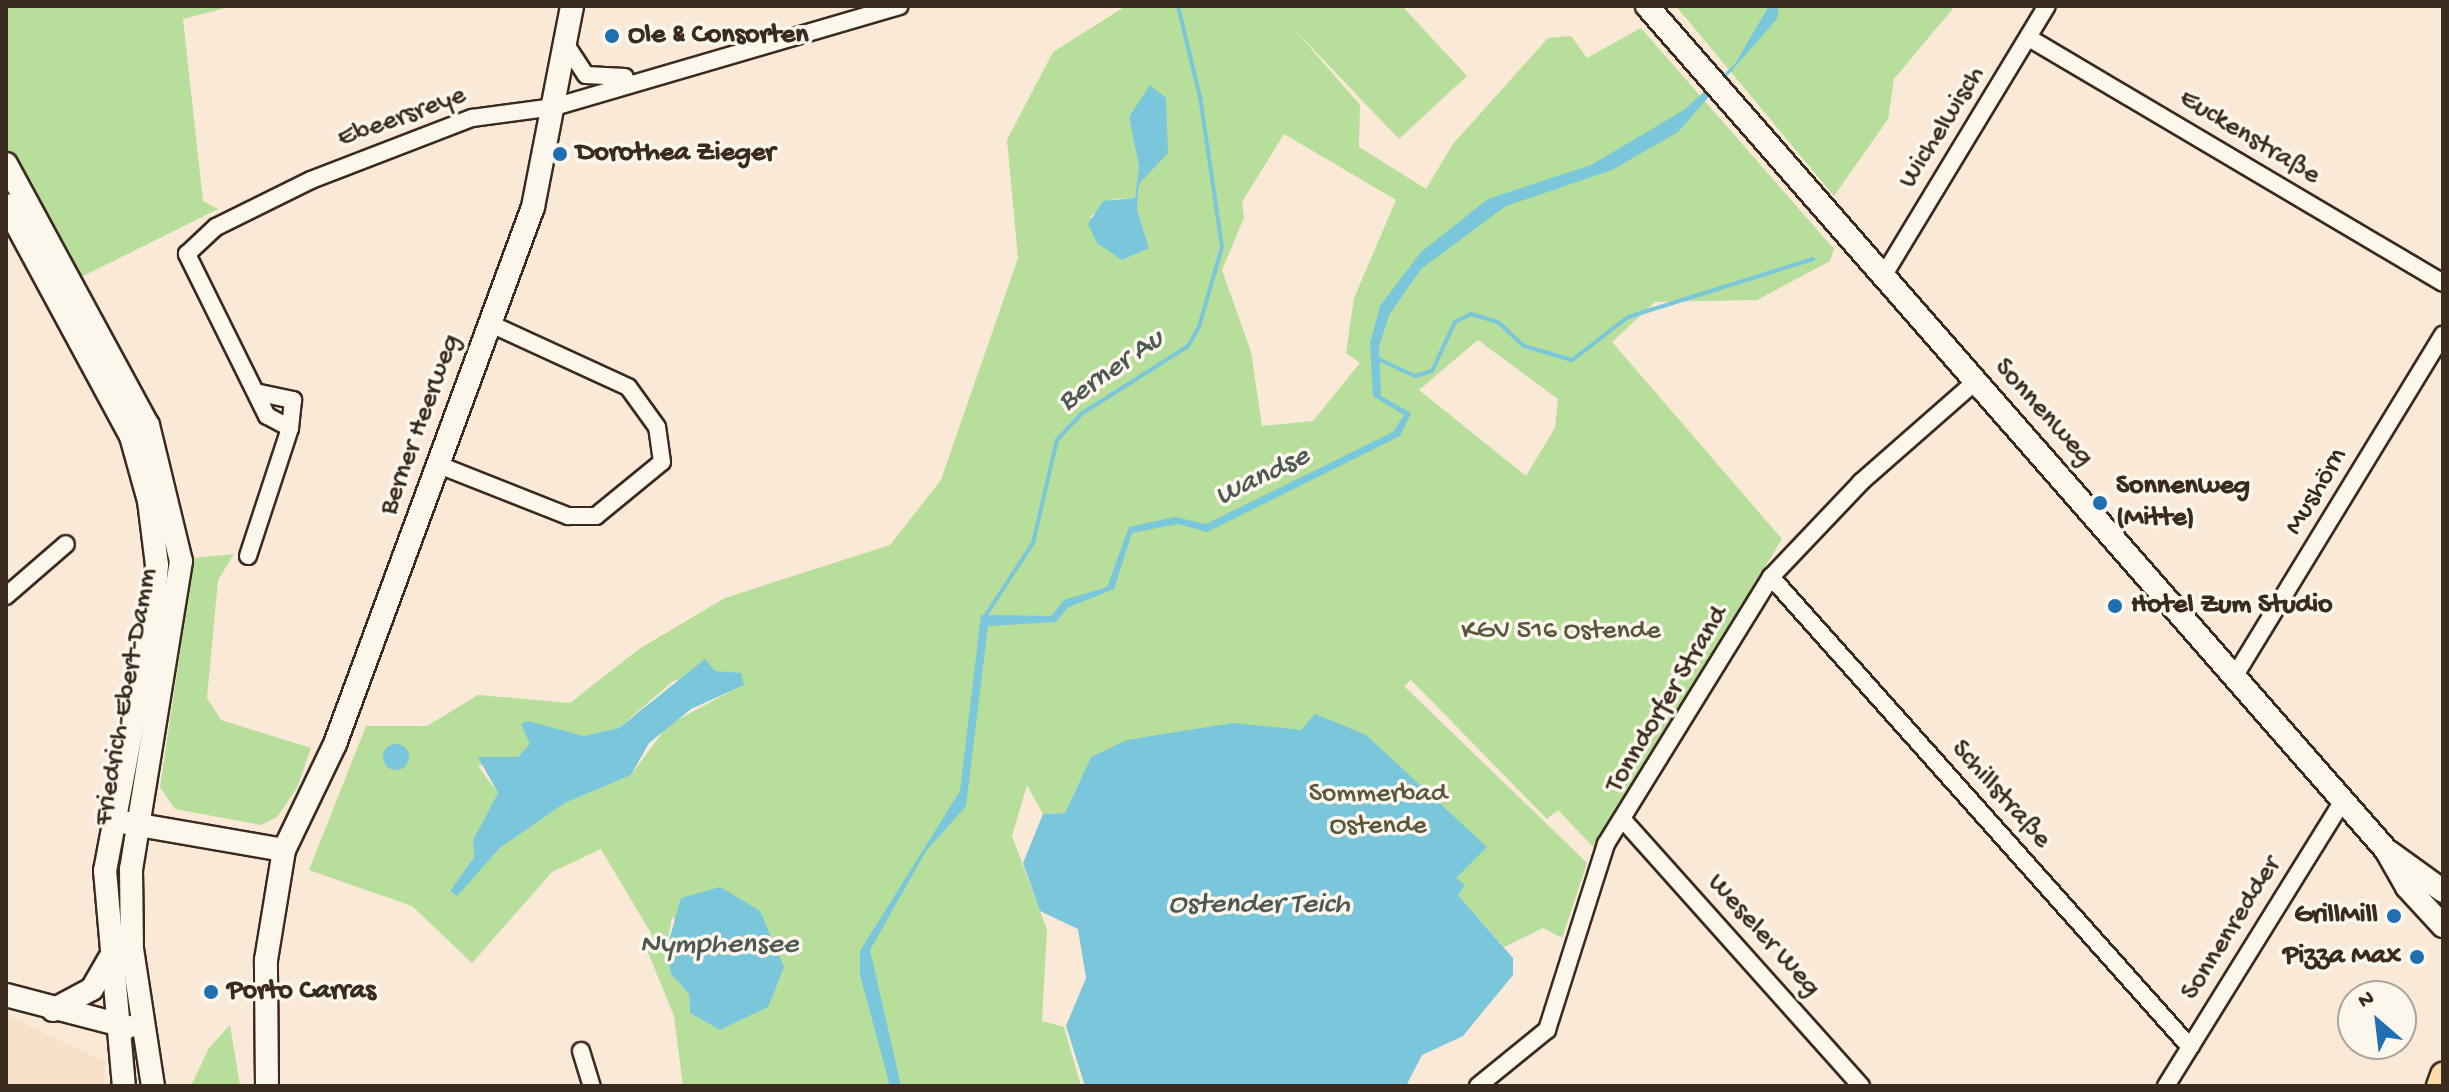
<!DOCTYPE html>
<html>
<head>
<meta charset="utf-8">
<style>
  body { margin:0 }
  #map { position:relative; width:2449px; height:1092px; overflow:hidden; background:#f9e9d6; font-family:"Gochi Hand",sans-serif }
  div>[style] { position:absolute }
  .built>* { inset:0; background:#f8dfc7 }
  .green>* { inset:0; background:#b7de9a }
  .water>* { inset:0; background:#7ac6da }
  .round { border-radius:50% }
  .stream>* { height:4px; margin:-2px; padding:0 2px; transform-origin:2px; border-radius:2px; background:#7ac6da }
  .roads { filter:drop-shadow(2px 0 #3b2a1e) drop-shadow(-2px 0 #3b2a1e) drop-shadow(0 2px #3b2a1e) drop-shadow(0 -2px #3b2a1e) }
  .street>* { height:16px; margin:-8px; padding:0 8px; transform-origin:8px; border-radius:8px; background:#fbf7ec }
  .secondary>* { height:22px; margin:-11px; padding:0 11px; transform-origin:11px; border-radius:11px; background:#fbf7ec }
  .primary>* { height:24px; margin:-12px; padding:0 12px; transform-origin:12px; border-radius:12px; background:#fddcac }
  .dots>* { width:22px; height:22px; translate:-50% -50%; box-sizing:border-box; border:4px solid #fbf7ec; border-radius:50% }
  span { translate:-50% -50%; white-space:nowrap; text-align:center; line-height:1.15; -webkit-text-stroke:7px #fbf7ec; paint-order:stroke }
  .poi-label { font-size:28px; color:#3b2a1e; font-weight:700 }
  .left { translate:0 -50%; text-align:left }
  .right { translate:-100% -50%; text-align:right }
  .street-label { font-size:28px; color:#3b2a1e }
  .park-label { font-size:28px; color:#5a573d }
  .water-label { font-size:30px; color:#4e5956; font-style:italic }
  .frame { position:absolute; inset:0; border:8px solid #3b2a1e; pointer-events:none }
  .north { position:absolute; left:2337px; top:980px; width:80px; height:80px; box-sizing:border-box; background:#fbf7ec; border:2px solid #aea59a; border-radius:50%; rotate:332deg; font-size:22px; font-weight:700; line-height:32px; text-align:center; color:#3b2a1e }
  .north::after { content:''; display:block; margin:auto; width:28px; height:36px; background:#1f6fb2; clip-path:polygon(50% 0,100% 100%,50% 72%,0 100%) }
</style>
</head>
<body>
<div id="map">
  <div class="built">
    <i style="clip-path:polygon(6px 1015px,105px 1062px,104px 1086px,6px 1086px)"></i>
  </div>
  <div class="green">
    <i style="clip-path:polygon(6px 6px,233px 6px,183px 19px,203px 201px,218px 209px,79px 278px,6px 147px)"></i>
    <i style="clip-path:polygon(evenodd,1126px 6px,1402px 6px,1467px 76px,1399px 139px,1294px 29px,1360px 105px,1359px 147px,1426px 189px,1453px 144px,1548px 38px,1571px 36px,1587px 58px,1641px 28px,1834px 249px,1830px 261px,1757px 300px,1655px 302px,1612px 342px,1782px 539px,1594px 848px,1558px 810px,1547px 819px,1411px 680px,1404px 686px,1587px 863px,1562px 938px,1543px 928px,1504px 947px,1458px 895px,1091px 757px,1065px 813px,1043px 814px,1027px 785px,1012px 836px,1047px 930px,1042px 1021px,1064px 1027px,1081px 1086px,683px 1086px,674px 1016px,647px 950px,652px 935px,601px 849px,552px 872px,472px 963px,412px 906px,309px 870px,366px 726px,427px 726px,478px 695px,570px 703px,639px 649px,725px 598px,890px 545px,941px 480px,1018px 258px,1007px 140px,1053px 52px,1126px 6px,1129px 117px,1167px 119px,1166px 146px,1139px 184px,1137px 209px,1149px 248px,1090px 217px,1114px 199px,1135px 198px,1139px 167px,1129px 117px,1126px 6px,1284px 134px,1396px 200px,1354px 298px,1346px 353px,1360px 363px,1313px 421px,1262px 426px,1251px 352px,1222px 270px,1244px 218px,1242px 202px,1284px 134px,1126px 6px,1478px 340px,1558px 399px,1555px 428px,1526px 476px,1419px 390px,1478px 340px,1126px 6px,715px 671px,735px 689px,668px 725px,631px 775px,565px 803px,500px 848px,457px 895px,450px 891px,474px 857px,473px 840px,498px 793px,478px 766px,518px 757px,531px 744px,521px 724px,583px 736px,619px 728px,673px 681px,715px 671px,1126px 6px,672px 917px,768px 1007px,720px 1030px,690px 1013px,689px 994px,671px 974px,666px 951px,672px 917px)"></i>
    <i style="clip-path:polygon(1676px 6px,1955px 6px,1894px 79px,1888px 119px,1834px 196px)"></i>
    <i style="clip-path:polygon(234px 554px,218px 580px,207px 698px,221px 720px,311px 748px,297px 788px,277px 817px,261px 825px,175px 809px,160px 787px,194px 558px)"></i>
    <i style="clip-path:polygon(230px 1025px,240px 1086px,191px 1086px,209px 1048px)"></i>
  </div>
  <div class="water">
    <i style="clip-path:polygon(1769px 6px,1779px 6px,1777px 19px,1678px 132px,1612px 170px,1506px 206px,1421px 269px,1389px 315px,1379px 347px,1381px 396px,1411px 413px,1400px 436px,1207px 532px,1178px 524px,1132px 533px,1114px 589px,1067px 608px,1056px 622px,988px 626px,966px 806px,926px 851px,870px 950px,901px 1086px,890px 1086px,860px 975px,860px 951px,960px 791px,981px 615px,1051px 616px,1064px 600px,1107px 587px,1129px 527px,1175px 517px,1206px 524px,1393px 432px,1404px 415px,1373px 396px,1370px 343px,1380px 306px,1421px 252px,1488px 199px,1591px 165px,1684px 110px,1735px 64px)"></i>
    <i style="clip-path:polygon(1150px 85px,1166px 98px,1168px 153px,1139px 184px,1137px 209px,1149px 248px,1122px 260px,1097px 243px,1088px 224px,1103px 201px,1135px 198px,1139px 167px,1129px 117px)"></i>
    <i style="clip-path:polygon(705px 659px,715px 671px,741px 673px,744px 685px,691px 709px,649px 743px,631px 775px,565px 803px,500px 848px,457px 896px,450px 891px,474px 857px,473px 840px,498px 793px,478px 757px,518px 757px,530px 744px,521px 724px,528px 721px,583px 736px,619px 728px)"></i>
    <i style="clip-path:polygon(1315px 714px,1366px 735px,1487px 847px,1456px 878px,1465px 885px,1458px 895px,1513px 958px,1513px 975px,1463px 1036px,1422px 1055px,1406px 1086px,1085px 1086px,1066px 1026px,1086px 978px,1078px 929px,1040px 911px,1023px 863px,1043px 814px,1065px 813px,1091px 757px,1127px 740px,1233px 723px,1301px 730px)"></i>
    <i class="round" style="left:383px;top:744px;width:26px;height:26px"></i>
    <i style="clip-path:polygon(720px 887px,760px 911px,784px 967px,768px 1007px,720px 1030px,690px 1013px,689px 994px,671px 974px,666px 951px,681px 898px)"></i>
  </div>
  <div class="stream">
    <i style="left:1374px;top:357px;width:45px;rotate:24.9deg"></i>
    <i style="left:1415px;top:376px;width:18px;rotate:-16deg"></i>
    <i style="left:1432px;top:371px;width:54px;rotate:-64.9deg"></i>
    <i style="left:1455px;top:322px;width:18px;rotate:-27deg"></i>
    <i style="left:1471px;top:314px;width:28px;rotate:17deg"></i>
    <i style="left:1498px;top:322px;width:35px;rotate:43deg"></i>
    <i style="left:1524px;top:346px;width:50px;rotate:16.3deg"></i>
    <i style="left:1572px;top:360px;width:71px;rotate:-37.5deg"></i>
    <i style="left:1628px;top:317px;width:194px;rotate:-17.4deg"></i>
    <i style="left:986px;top:615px;width:86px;rotate:-56.9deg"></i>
    <i style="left:1033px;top:543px;width:106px;rotate:-76.9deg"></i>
    <i style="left:1057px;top:440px;width:35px;rotate:-47deg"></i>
    <i style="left:1081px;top:414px;width:127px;rotate:-32.4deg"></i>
    <i style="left:1188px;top:346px;width:22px;rotate:-60deg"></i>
    <i style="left:1199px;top:327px;width:83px;rotate:-74deg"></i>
    <i style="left:1222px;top:247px;width:152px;rotate:-98.3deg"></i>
    <i style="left:1200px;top:97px;width:94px;rotate:-103.6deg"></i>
  </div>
  <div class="roads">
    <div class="street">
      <i style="left:2029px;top:38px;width:481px;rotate:30.6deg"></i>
      <i style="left:565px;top:43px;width:38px;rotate:57deg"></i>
      <i style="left:586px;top:75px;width:39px;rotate:3deg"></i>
      <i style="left:1882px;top:278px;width:318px;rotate:-58.8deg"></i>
      <i style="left:260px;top:393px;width:34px;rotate:12deg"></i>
      <i style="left:293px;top:400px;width:28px;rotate:96deg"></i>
      <i style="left:290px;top:428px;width:26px;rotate:-152deg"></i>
      <i style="left:267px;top:416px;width:181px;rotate:-116.3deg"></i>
      <i style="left:187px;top:254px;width:40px;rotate:-43deg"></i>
      <i style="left:216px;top:227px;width:106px;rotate:-26.3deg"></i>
      <i style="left:311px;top:180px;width:173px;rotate:-21.1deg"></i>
      <i style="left:472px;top:118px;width:83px;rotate:-7.6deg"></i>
      <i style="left:554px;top:107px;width:360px;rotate:-16.3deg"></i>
      <i style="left:439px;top:465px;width:139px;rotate:21.6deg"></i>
      <i style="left:568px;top:516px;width:28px"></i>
      <i style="left:596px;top:516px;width:85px;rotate:-39.3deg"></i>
      <i style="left:662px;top:462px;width:35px;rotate:-98deg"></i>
      <i style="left:657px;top:427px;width:49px;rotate:-125.9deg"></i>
      <i style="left:628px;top:387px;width:151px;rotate:-155.3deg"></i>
      <i style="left:248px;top:556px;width:135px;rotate:-71.8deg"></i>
      <i style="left:1771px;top:577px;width:630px;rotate:48.28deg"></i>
      <i style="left:6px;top:596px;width:79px;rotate:-40.9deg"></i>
      <i style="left:2234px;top:677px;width:401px;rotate:-58.6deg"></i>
      <i style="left:1625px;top:822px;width:354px;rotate:48.2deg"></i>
      <i style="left:581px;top:1051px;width:37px;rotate:73deg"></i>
      <i style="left:1478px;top:1086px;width:89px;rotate:-39.1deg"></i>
      <i style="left:1547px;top:1030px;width:195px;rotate:-72.4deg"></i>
      <i style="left:1606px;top:844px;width:314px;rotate:-58.3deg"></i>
      <i style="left:1771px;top:577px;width:131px;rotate:-46.5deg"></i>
      <i style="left:1861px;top:482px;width:152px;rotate:-41.3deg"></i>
      <i style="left:2166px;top:1086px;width:336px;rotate:-58.2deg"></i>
    </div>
    <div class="secondary">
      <i style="left:1647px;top:6px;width:1122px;rotate:48.79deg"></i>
      <i style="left:2386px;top:850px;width:43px;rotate:60.4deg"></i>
      <i style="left:2407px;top:887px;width:53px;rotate:47.3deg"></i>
      <i style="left:6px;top:164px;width:297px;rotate:61.5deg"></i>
      <i style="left:148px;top:425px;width:140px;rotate:76.4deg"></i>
      <i style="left:181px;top:561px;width:312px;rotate:99.2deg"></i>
      <i style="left:131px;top:869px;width:80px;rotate:89.3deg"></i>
      <i style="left:132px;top:949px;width:139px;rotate:81.3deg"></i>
      <i style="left:6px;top:205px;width:263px;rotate:61.6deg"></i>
      <i style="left:131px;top:436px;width:67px;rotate:74.5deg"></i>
      <i style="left:149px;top:501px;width:64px;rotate:82.9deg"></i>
      <i style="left:157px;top:565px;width:52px;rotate:94.4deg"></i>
      <i style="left:153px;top:617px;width:258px;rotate:100.7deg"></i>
      <i style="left:105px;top:870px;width:217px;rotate:85deg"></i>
      <i style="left:122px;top:822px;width:164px;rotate:9.8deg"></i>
      <i style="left:2389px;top:852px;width:67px;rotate:35.8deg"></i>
      <i style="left:6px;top:995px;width:126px;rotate:14.7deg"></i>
      <i style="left:53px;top:1010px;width:44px;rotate:-28.3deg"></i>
      <i style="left:92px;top:989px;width:34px;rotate:-60deg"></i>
      <i style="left:267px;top:1086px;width:126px;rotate:-90.5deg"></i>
      <i style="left:266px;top:960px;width:111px;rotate:-80.7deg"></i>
      <i style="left:284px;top:850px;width:118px;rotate:-64.3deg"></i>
      <i style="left:335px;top:744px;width:572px;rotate:-69.76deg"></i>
      <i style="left:533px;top:207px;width:205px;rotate:-79deg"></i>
    </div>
    <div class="primary">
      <i style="left:2439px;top:1086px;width:12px;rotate:-70deg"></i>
    </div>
  </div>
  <div class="dots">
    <i style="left:612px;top:36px;background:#1f6fb2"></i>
    <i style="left:560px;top:154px;background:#1f6fb2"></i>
    <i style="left:2100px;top:503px;background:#1f6fb2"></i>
    <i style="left:2115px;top:606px;background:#1f6fb2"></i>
    <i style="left:2394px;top:916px;background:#1f6fb2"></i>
    <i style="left:2417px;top:957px;background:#1f6fb2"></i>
    <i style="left:211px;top:992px;background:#1f6fb2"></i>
  </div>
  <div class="poi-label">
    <span class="left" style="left:628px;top:36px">Ole &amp; Consorten</span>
    <span class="left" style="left:576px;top:154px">Dorothea Zieger</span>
    <span class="left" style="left:2116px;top:503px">Sonnenweg<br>(Mitte)</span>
    <span class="left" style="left:2131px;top:606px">Hotel Zum Studio</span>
    <span class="right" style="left:2378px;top:916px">GrillMill</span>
    <span class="right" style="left:2401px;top:957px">Pizza Max</span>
    <span class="left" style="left:227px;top:992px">Porto Carras</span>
  </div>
  <div class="street-label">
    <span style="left:402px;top:118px;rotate:-20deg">Ebeersreye</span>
    <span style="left:1943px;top:128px;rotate:-58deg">Wichelwisch</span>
    <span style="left:2249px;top:138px;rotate:31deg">Euckenstraße</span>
    <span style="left:2043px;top:413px;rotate:48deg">Sonnenweg</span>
    <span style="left:421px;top:425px;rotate:-70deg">Berner Heerweg</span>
    <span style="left:2317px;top:492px;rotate:-59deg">Mushörn</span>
    <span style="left:127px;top:697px;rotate:-80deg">Friedrich-Ebert-Damm</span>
    <span style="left:1668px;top:700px;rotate:-59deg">Tonndorfer Strand</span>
    <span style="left:2000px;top:795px;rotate:48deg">Schillstraße</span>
    <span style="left:2232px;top:929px;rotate:-58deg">Sonnenredder</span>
    <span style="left:1763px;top:936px;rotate:48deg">Weseler Weg</span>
  </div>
  <div class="park-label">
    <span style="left:1561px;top:632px">KGV 516 Ostende</span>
    <span style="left:1378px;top:811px">Sommerbad<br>Ostende</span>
  </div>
  <div class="water-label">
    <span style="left:1112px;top:372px;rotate:-35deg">Berner Au</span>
    <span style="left:1263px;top:478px;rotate:-26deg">Wandse</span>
    <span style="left:1259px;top:906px">Ostender Teich</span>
    <span style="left:719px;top:946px">Nymphensee</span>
  </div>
  <div class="frame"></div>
  <div class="north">N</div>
</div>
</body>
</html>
